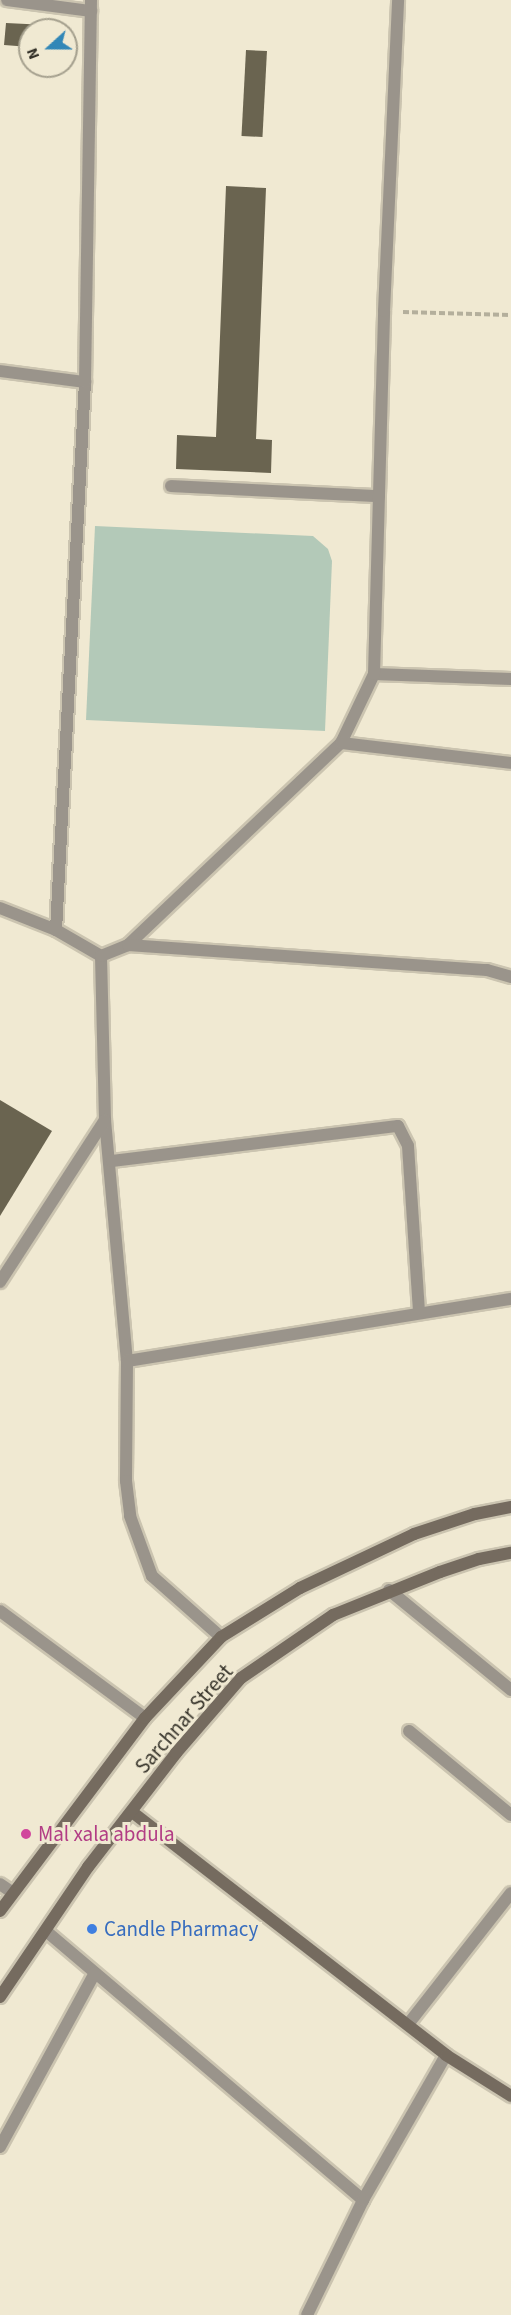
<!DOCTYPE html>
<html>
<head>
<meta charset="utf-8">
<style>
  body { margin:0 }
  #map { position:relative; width:511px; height:2315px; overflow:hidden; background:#f0e9d2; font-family:"Source Sans 3",sans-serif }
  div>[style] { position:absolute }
  .green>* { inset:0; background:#b3c9b8 }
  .building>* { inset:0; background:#6a6450; transform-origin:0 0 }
  .path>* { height:4px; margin-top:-2px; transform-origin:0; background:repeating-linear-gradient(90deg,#b4af9c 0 6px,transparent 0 9px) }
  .roads { filter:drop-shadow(2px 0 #cbc4b0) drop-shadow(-2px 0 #cbc4b0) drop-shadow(0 2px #cbc4b0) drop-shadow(0 -2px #cbc4b0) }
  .lane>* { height:12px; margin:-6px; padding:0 6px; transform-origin:6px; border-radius:6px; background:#9a948b }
  .street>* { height:12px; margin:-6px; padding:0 6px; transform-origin:6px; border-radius:6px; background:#9a948b }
  .secondary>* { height:12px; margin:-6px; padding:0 6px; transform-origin:6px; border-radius:6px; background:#756b5f }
  .dots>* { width:16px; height:16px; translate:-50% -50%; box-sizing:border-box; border:3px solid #f0e9d2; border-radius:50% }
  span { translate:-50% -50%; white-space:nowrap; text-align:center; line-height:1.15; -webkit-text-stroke:6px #f0e9d2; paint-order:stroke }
  .street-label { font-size:21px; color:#353229 }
  .hotel-label { font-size:21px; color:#b23c85 }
  .left { translate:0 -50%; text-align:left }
  .shop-label { font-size:21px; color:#366cbe }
  .north { position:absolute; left:18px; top:18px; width:60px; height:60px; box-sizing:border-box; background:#f0e9d2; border:2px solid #a5a08e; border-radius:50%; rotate:249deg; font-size:16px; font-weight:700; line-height:24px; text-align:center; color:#353229 }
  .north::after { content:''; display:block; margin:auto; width:21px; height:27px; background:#3287b7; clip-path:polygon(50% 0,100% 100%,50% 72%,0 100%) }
</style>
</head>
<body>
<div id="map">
  <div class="green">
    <i style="clip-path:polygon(95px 526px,313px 536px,328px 549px,332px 561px,325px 731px,86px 720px)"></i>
  </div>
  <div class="building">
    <i style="clip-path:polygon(6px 23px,47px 25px,46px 30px,30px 30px,30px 47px,4px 45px)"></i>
    <i style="left:246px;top:50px;width:21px;height:86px;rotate:3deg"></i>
    <i style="clip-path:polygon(226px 186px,266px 188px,256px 439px,272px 440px,271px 473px,176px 469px,177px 435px,216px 437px)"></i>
    <i style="clip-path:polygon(0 1100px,52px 1131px,0 1216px)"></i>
  </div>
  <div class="path">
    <i style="left:403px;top:312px;width:108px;rotate:1.6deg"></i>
  </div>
  <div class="roads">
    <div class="lane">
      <i style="left:171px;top:486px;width:208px;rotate:2.8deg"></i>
      <i style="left:374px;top:674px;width:137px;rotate:2.1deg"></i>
      <i style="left:341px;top:743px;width:76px;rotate:-64.4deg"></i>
      <i style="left:374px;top:674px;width:363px;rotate:-88.4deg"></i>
      <i style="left:384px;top:311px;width:311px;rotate:-87.4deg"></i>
    </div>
    <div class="street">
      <i style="left:7px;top:0;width:85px;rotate:7.5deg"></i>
      <i style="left:0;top:371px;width:86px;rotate:7.4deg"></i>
      <i style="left:0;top:908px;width:60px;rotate:21.4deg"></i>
      <i style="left:56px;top:930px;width:52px;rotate:30deg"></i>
      <i style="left:56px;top:930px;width:549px;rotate:-86.97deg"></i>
      <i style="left:85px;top:382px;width:382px;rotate:-89.1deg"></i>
      <i style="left:128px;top:945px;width:294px;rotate:-43.5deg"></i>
      <i style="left:341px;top:743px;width:171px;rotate:6.7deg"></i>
      <i style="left:101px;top:956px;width:164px;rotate:88.6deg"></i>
      <i style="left:105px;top:1120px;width:242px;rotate:84.8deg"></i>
      <i style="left:127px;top:1361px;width:120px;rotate:90.5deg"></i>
      <i style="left:126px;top:1481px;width:35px;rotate:83deg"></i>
      <i style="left:130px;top:1516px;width:64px;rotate:69.9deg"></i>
      <i style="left:152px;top:1576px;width:92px;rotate:41.5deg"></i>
      <i style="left:101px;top:956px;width:29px;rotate:-22deg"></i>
      <i style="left:128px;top:945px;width:360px;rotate:4deg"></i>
      <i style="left:487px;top:970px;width:25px;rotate:16deg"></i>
      <i style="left:112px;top:1161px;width:288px;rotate:-7deg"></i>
      <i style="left:398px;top:1126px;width:22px;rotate:63deg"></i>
      <i style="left:408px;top:1146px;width:166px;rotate:86.2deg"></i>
      <i style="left:0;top:1282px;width:193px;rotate:-57.1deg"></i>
      <i style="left:127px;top:1361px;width:389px;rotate:-9.2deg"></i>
      <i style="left:389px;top:1590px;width:158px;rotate:39.3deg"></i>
      <i style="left:0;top:1611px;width:180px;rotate:36.4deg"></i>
      <i style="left:409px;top:1731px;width:132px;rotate:39.5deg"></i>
      <i style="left:0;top:1884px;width:14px;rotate:34deg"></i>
      <i style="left:46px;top:1931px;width:416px;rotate:40.3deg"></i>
      <i style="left:409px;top:2023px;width:165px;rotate:-51.9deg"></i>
      <i style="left:0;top:2147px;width:198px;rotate:-61.4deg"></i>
      <i style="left:307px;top:2315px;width:128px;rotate:-64deg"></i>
      <i style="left:363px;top:2200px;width:167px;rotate:-60.2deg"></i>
    </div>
    <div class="secondary">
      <i style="left:132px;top:1812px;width:397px;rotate:37.7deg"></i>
      <i style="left:446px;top:2055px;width:77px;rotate:32.2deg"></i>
      <i style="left:0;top:1911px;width:241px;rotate:-53.1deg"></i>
      <i style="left:145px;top:1718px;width:111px;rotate:-46.8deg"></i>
      <i style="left:221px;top:1637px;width:93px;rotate:-31.8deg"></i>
      <i style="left:300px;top:1588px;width:126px;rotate:-25.3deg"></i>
      <i style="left:414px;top:1534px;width:64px;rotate:-18.2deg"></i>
      <i style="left:475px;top:1514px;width:37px;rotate:-11deg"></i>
      <i style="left:0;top:1997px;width:157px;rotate:-55.9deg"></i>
      <i style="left:88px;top:1867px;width:144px;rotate:-52.3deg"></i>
      <i style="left:176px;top:1753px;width:99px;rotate:-49.1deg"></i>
      <i style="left:241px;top:1678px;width:112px;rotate:-34.4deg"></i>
      <i style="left:333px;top:1615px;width:115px;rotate:-21.9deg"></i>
      <i style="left:440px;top:1572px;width:41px;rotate:-18.4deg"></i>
      <i style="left:479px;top:1559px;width:33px;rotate:-11deg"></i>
    </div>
  </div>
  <div class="dots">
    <i style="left:26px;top:1834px;background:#d1479c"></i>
    <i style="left:92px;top:1929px;background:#3f7fe0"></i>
  </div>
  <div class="street-label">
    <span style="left:184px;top:1719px;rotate:-49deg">Sarchnar Street</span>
  </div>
  <div class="hotel-label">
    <span class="left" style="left:38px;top:1834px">Mal xala abdula</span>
  </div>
  <div class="shop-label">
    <span class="left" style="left:104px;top:1929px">Candle Pharmacy</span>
  </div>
  <div class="north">N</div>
</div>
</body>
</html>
